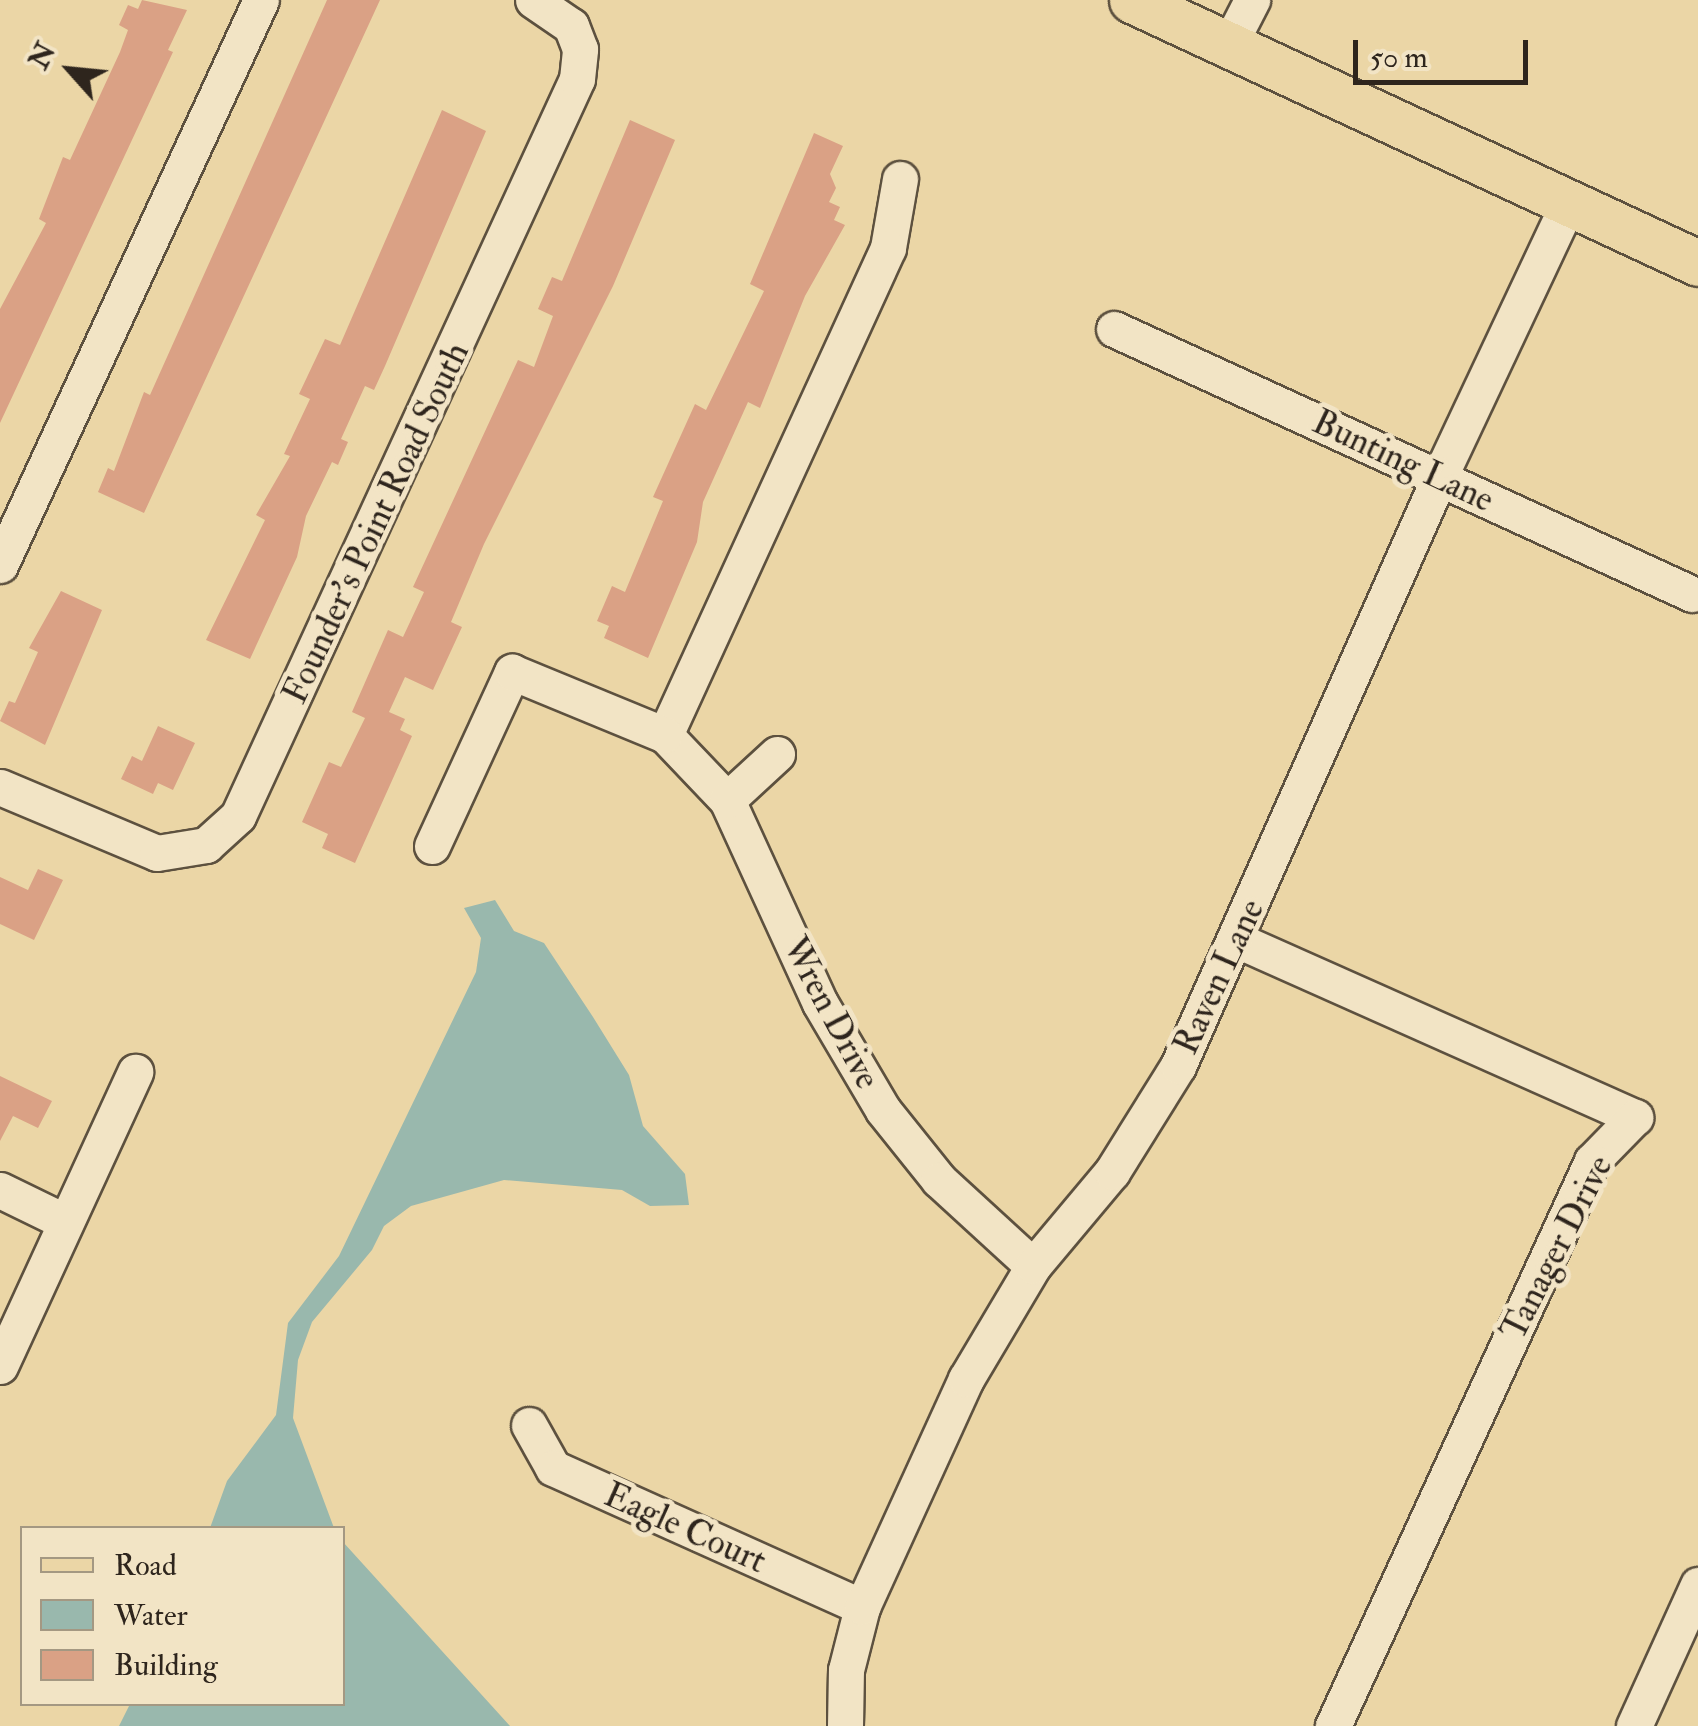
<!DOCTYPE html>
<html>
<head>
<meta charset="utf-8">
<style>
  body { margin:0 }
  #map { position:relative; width:1698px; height:1726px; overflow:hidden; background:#ebd6a6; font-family:"IM FELL Double Pica",serif }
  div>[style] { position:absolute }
  .water>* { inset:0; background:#99b8ad }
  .building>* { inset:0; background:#daa185 }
  .roads { filter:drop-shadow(2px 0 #5d513f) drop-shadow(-2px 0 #5d513f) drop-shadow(0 2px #5d513f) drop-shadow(0 -2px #5d513f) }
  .minor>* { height:35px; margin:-17.5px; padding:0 17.5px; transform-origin:17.5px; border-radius:17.5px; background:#f2e4c5 }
  .major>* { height:45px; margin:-22.5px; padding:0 22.5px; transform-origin:22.5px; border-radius:22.5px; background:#ebd6a6 }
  span { translate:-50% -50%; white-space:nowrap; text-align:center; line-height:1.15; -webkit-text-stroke:10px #f2e4c5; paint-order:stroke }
  .street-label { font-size:35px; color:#2e251d }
  .legend { position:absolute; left:20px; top:1526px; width:325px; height:180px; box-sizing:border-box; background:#f2e4c5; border:2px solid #a49882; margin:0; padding:12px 18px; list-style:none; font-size:30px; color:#2e251d }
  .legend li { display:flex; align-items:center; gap:20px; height:50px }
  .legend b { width:50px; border:2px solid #a49882 }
  .north { position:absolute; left:20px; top:20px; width:100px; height:100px; -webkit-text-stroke:8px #f2e4c5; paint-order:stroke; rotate:297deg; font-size:28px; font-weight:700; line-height:40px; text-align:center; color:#2e251d }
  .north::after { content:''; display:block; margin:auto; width:35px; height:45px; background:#2e251d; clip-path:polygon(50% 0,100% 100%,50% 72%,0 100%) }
  .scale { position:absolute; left:1353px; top:40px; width:175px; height:45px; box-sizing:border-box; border:5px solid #2e251d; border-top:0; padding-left:12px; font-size:30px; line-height:35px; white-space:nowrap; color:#2e251d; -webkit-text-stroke:8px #f2e4c5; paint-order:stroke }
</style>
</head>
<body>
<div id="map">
  <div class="water">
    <i style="clip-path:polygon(495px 900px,514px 931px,544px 943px,593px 1017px,629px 1075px,643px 1126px,685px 1174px,689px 1205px,650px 1206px,622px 1190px,504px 1180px,411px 1206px,384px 1226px,372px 1250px,312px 1322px,298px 1360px,293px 1418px,334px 1528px,210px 1528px,227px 1481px,276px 1415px,288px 1323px,339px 1256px,476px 972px,481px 938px,464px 908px)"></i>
    <i style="clip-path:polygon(343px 1542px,510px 1726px,119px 1726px,130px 1704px,342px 1704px)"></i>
  </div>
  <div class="building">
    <i style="clip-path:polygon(142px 0,187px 10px,168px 50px,173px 52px,0 423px,0 309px,46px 223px,39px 219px,63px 157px,70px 160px,120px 52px,128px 30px,119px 25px,128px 5px,138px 9px)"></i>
    <i style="clip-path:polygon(327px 0,380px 0,144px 513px,98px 492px,108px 468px,114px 471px,144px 392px,150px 395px)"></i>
    <i style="clip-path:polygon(442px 110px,486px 131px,385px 366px,374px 390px,365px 386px,341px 439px,348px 442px,338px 465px,332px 462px,306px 516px,297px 557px,250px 659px,206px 640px,265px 520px,256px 515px,290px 456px,284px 454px,310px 399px,299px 394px,325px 339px,340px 345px)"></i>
    <i style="clip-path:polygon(630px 120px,675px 140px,613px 286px,484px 544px,451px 622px,462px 627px,433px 690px,405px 677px,389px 712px,405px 719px,400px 730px,412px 736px,355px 863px,322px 848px,328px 834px,302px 822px,329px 762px,341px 767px,365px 718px,352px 712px,388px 630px,403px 637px,424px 592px,413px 587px,518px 360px,534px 367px,553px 316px,538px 309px,552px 277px,562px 281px)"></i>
    <i style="clip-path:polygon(814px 133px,843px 146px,830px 174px,836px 188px,829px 202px,840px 207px,834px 220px,845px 225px,805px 296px,760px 408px,748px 402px,703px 502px,697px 542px,648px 658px,604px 638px,609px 626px,597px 621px,612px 586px,625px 592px,663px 501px,653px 497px,695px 404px,706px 410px,764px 291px,750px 284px)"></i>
    <i style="clip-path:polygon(61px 591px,102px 610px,45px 745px,0 721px,9px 701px,15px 703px,38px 652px,29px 648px)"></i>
    <i style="clip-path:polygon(158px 726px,195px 743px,173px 790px,158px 783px,153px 794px,121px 779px,132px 756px,142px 761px)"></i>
    <i style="clip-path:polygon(38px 869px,63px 880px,34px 940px,0 924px,0 877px,28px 890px)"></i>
    <i style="clip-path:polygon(0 1076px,52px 1101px,38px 1128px,13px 1116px,0 1141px)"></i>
  </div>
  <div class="roads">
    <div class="minor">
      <i style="left:1229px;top:45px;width:51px;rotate:-62.9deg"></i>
      <i style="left:900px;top:179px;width:70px;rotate:99.9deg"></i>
      <i style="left:888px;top:248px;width:536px;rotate:114.6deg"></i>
      <i style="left:665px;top:735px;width:90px;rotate:46.4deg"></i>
      <i style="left:727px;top:800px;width:223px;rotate:65.4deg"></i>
      <i style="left:820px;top:1003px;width:124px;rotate:59.5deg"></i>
      <i style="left:883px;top:1110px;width:90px;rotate:51.3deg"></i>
      <i style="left:939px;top:1180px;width:127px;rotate:42.5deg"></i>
      <i style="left:1114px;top:329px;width:636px;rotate:24.63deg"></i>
      <i style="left:0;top:565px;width:622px;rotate:-65.21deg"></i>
      <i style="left:0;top:787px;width:170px;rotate:22.8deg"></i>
      <i style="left:157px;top:853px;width:50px;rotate:-9.3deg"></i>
      <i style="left:206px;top:845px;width:43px;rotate:-42.2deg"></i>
      <i style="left:238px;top:816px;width:811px;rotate:-65.3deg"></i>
      <i style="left:577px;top:79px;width:30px;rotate:-84deg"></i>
      <i style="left:580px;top:49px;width:25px;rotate:-111deg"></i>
      <i style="left:571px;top:26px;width:46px;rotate:-145.6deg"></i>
      <i style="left:727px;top:800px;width:68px;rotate:-42.6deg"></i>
      <i style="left:432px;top:846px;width:192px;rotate:-65.3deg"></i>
      <i style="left:512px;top:672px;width:165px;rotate:22.4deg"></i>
      <i style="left:1237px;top:940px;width:436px;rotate:24deg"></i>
      <i style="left:1635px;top:1117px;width:62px;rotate:134.3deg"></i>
      <i style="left:1592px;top:1161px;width:622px;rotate:114.63deg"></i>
      <i style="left:0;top:1190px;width:73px;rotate:25.9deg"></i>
      <i style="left:0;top:1366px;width:324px;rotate:-65.3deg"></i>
      <i style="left:529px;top:1425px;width:49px;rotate:60.8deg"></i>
      <i style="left:553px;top:1468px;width:339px;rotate:24.2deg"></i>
      <i style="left:845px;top:1726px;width:56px;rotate:-89deg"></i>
      <i style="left:846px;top:1670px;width:65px;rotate:-75.7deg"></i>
      <i style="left:862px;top:1607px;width:251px;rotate:-65.5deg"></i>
      <i style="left:966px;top:1379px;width:131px;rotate:-59.3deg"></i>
      <i style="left:1033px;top:1266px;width:123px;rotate:-50deg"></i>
      <i style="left:1112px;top:1172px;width:125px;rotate:-58.1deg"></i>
      <i style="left:1178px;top:1066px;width:643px;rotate:-66.06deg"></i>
      <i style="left:1439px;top:478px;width:303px;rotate:-64.8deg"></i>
      <i style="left:1634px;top:1726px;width:155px;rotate:-65.6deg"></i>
    </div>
    <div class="major">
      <i style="left:1132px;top:0;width:624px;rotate:24.92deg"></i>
    </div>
  </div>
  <div class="street-label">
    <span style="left:1403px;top:461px;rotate:25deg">Bunting Lane</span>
    <span style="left:376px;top:523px;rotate:-65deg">Founder's Point Road South</span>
    <span style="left:1219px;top:977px;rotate:-65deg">Raven Lane</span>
    <span style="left:831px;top:1013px;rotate:62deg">Wren Drive</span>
    <span style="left:1557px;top:1248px;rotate:-63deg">Tanager Drive</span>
    <span style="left:685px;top:1528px;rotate:24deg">Eagle Court</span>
  </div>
  <ul class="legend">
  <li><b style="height:12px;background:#ebd6a6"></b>Road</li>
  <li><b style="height:28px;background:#99b8ad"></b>Water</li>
  <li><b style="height:28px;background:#daa185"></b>Building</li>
  </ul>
  <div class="north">N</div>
  <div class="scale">50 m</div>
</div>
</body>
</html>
